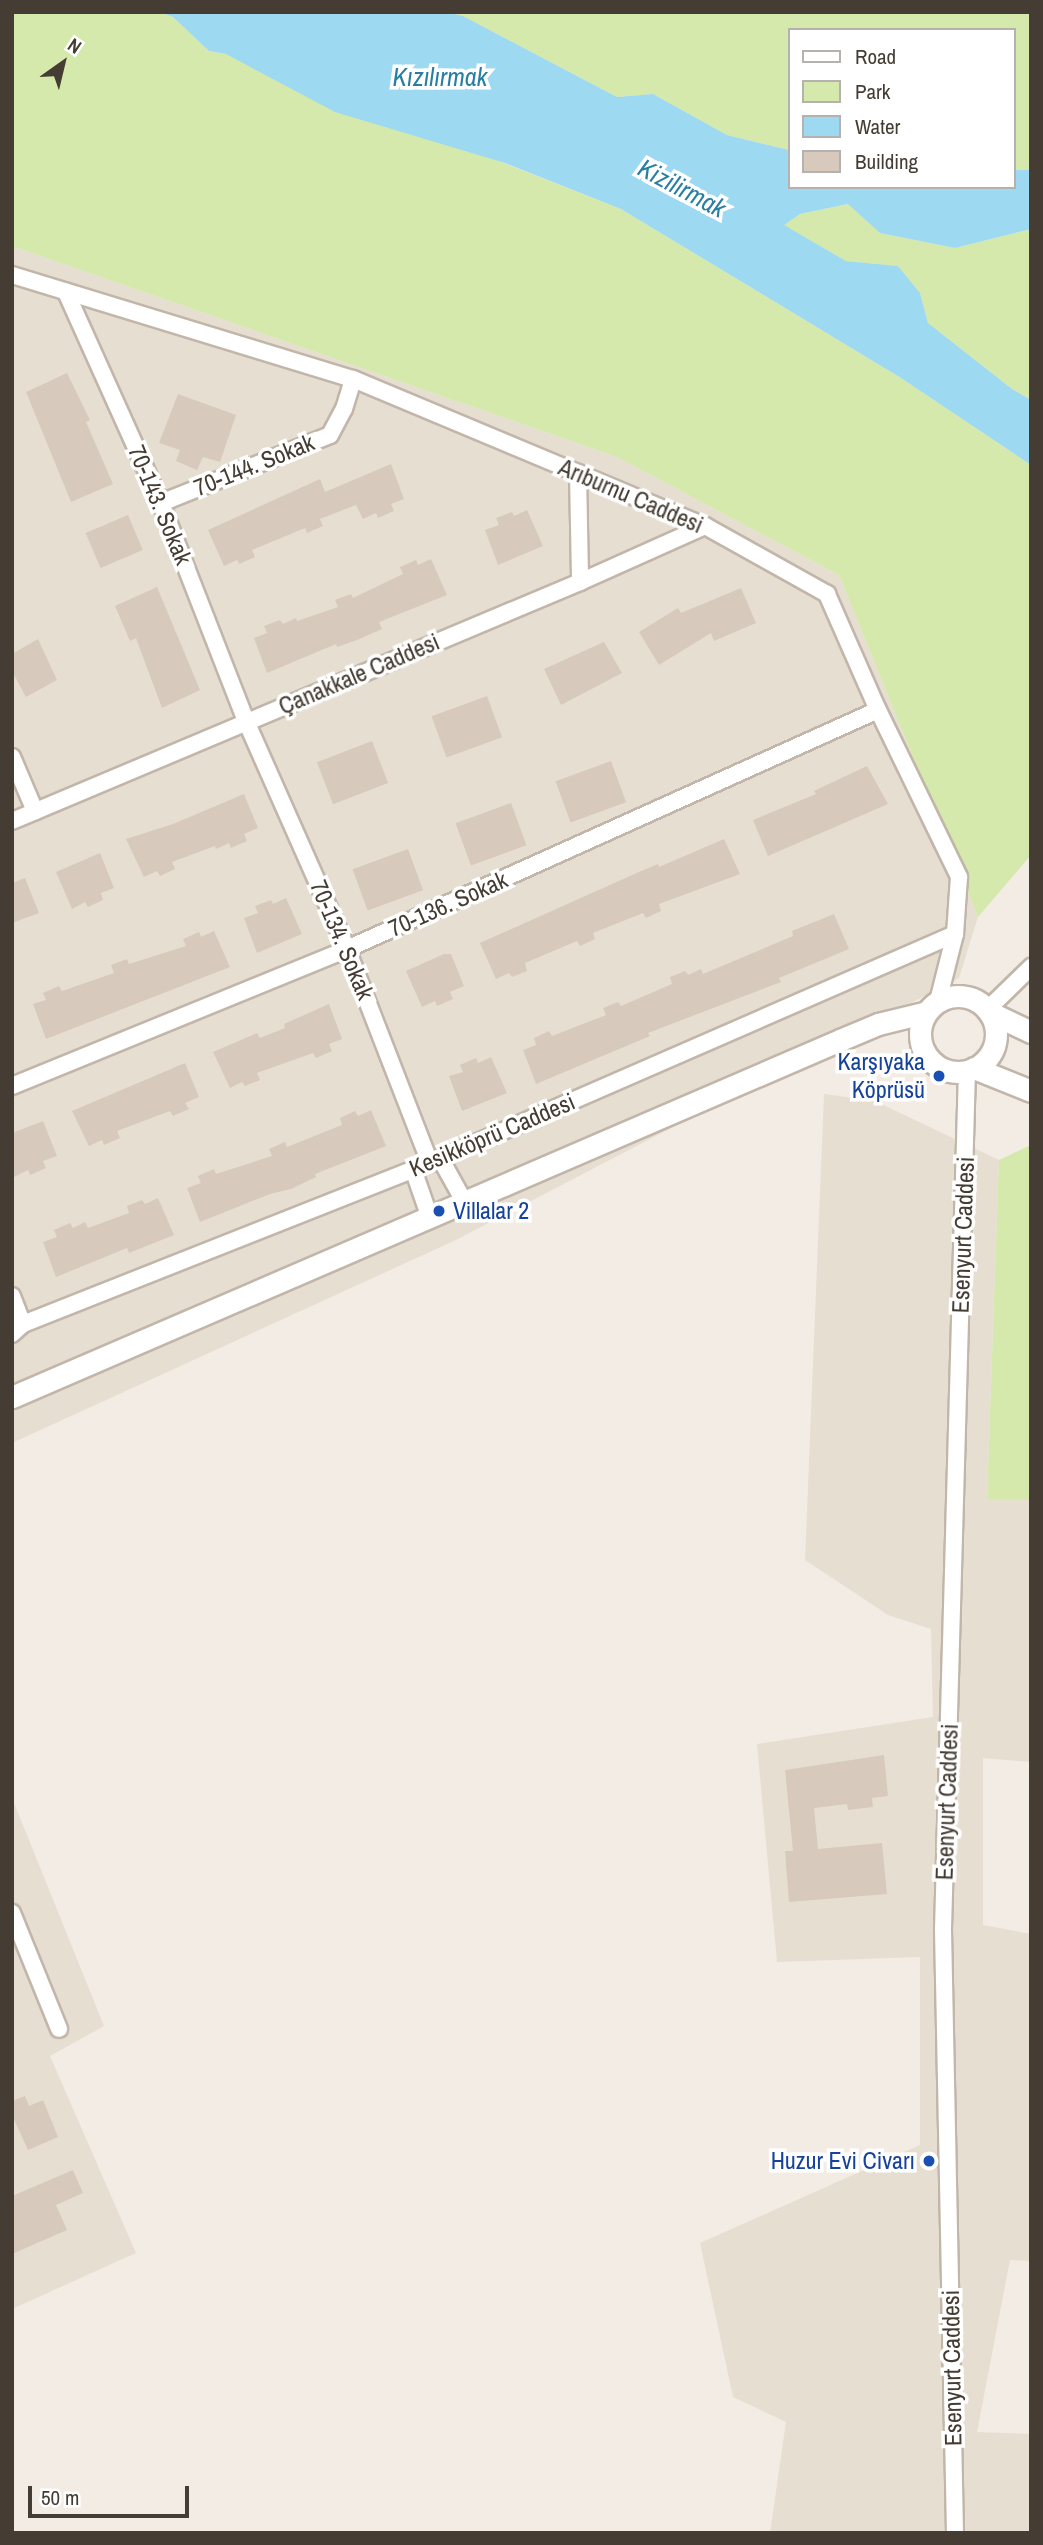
<!DOCTYPE html>
<html>
<head>
<meta charset="utf-8">
<style>
  body { margin:0 }
  #map { position:relative; width:1043px; height:2545px; overflow:hidden; background:#f3ece4; font-family:"Archivo Narrow",sans-serif }
  div>[style] { position:absolute }
  .residential>* { inset:0; background:#e7ded2 }
  .green>* { inset:0; background:#d4e9ab }
  .water>* { inset:0; background:#9ddaf2 }
  .building>* { inset:0; background:#d7c9bc; transform-origin:0 0 }
  .roads { filter:drop-shadow(2px 0 #c1b6a9) drop-shadow(-2px 0 #c1b6a9) drop-shadow(0 2px #c1b6a9) drop-shadow(0 -2px #c1b6a9) }
  .minor>* { height:16px; margin:-8px; padding:0 8px; transform-origin:8px; border-radius:8px; background:#fff }
  .tertiary>* { height:21px; margin:-10.5px; padding:0 10.5px; transform-origin:10.5px; border-radius:10.5px; background:#fff }
  .tertiary>.ring { margin:-10.5px; padding:0; box-sizing:content-box; background:none; border:21px solid #fff; border-radius:50% }
  .dots>* { width:19px; height:19px; translate:-50% -50%; box-sizing:border-box; border:4px solid #fff; border-radius:50% }
  span { translate:-50% -50%; white-space:nowrap; text-align:center; line-height:1.15; -webkit-text-stroke:7px #fff; paint-order:stroke }
  .street-label { font-size:24px; color:#453c34 }
  .transit-label { font-size:24px; color:#164399 }
  .right { translate:-100% -50%; text-align:right }
  .left { translate:0 -50%; text-align:left }
  .water-label { font-size:26px; color:#287ea3; font-style:italic }
  .frame { position:absolute; inset:0; border:14px solid #453c34; pointer-events:none }
  .legend { position:absolute; left:788px; top:28px; width:228px; height:161px; box-sizing:border-box; background:#fff; border:2px solid #b5b1ae; margin:0; padding:9px 12px; list-style:none; font-size:21px; color:#453c34 }
  .legend li { display:flex; align-items:center; gap:14px; height:35px }
  .legend b { width:35px; border:2px solid #b5b1ae }
  .north { position:absolute; left:28px; top:28px; width:70px; height:70px; -webkit-text-stroke:5px #fff; paint-order:stroke; rotate:34deg; font-size:19px; font-weight:700; line-height:28px; text-align:center; color:#453c34 }
  .north::after { content:''; display:block; margin:auto; width:24px; height:32px; background:#453c34; clip-path:polygon(50% 0,100% 100%,50% 72%,0 100%) }
  .scale { position:absolute; left:28px; top:2486px; width:161px; height:32px; box-sizing:border-box; border:4px solid #453c34; border-top:0; padding-left:9px; font-size:21px; line-height:24px; white-space:nowrap; color:#453c34; -webkit-text-stroke:5px #fff; paint-order:stroke }
</style>
</head>
<body>
<div id="map">
  <div class="residential">
    <i style="clip-path:polygon(12px 246px,617px 457px,839px 575px,978px 917px,959px 978px,456px 1240px,12px 1443px)"></i>
    <i style="clip-path:polygon(824px 1094px,875px 1101px,999px 1160px,987px 1498px,1031px 1500px,1031px 1762px,983px 1758px,983px 1925px,1031px 1934px,1031px 2261px,1010px 2260px,977px 2432px,1031px 2434px,1031px 2533px,770px 2533px,786px 2422px,733px 2397px,700px 2243px,920px 2145px,920px 1957px,777px 1962px,757px 1744px,933px 1717px,931px 1629px,888px 1615px,805px 1560px)"></i>
    <i style="clip-path:polygon(12px 1798px,104px 2026px,50px 2056px,136px 2253px,12px 2309px)"></i>
  </div>
  <div class="green">
    <i style="clip-path:polygon(12px 12px,160px 12px,173px 17px,209px 51px,226px 54px,621px 209px,901px 378px,1031px 465px,1031px 855px,978px 917px,839px 575px,617px 457px,12px 246px)"></i>
    <i style="clip-path:polygon(446px 12px,1031px 12px,1031px 170px,1013px 170px,1013px 30px,789px 30px,789px 150px,727px 135px,653px 94px,617px 97px,463px 16px)"></i>
    <i style="clip-path:polygon(849px 204px,880px 233px,955px 248px,1031px 229px,1031px 400px,1012px 389px,928px 323px,920px 293px,898px 266px,846px 261px,783px 225px,800px 214px)"></i>
    <i style="clip-path:polygon(1031px 1145px,1031px 1500px,987px 1499px,999px 1160px)"></i>
  </div>
  <div class="water">
    <i style="clip-path:polygon(160px 12px,446px 12px,463px 16px,617px 97px,653px 94px,727px 135px,789px 150px,789px 187px,1013px 187px,1013px 170px,1031px 170px,1031px 229px,955px 248px,880px 233px,848px 204px,800px 214px,784px 225px,846px 261px,898px 266px,920px 293px,928px 323px,1012px 389px,1031px 400px,1031px 465px,901px 378px,621px 209px,505px 163px,335px 112px,226px 54px,209px 51px,173px 17px)"></i>
  </div>
  <div class="building">
    <i style="clip-path:polygon(67px 373px,90px 420px,86px 422px,113px 484px,71px 502px,26px 392px)"></i>
    <i style="clip-path:polygon(178px 394px,236px 415px,220px 462px,203px 457px,197px 470px,176px 461px,180px 450px,159px 443px)"></i>
    <i style="clip-path:polygon(391px 464px,404px 499px,391px 504px,394px 511px,378px 518px,376px 513px,363px 519px,356px 505px,320px 519px,323px 526px,307px 533px,305px 528px,252px 550px,255px 557px,239px 564px,237px 560px,224px 566px,208px 530px,320px 479px,325px 492px)"></i>
    <i style="clip-path:polygon(527px 510px,543px 546px,498px 565px,485px 530px,499px 525px,496px 518px,512px 512px,514px 516px)"></i>
    <i style="left:128px;top:515px;width:38px;height:46px;rotate:67deg"></i>
    <i style="clip-path:polygon(431px 559px,447px 595px,379px 622px,382px 629px,357px 640px,337px 647px,336px 644px,267px 673px,254px 638px,267px 633px,264px 626px,280px 620px,283px 624px,296px 618px,297px 621px,338px 607px,335px 600px,351px 594px,353px 598px,403px 574px,400px 567px,416px 560px,418px 565px)"></i>
    <i style="clip-path:polygon(157px 587px,200px 690px,162px 708px,136px 638px,130px 641px,115px 606px)"></i>
    <i style="clip-path:polygon(741px 588px,756px 623px,714px 641px,711px 633px,659px 665px,639px 632px,678px 608px,681px 613px)"></i>
    <i style="clip-path:polygon(38px 639px,57px 680px,26px 697px,12px 671px,12px 654px)"></i>
    <i style="clip-path:polygon(604px 642px,622px 673px,561px 705px,544px 669px)"></i>
    <i style="left:487px;top:696px;width:44px;height:59px;rotate:70deg"></i>
    <i style="left:372px;top:741px;width:45px;height:59px;rotate:69deg"></i>
    <i style="left:611px;top:761px;width:44px;height:59px;rotate:70deg"></i>
    <i style="clip-path:polygon(867px 766px,888px 804px,768px 856px,753px 820px,816px 794px,814px 791px)"></i>
    <i style="clip-path:polygon(244px 794px,258px 828px,244px 834px,247px 841px,231px 848px,229px 843px,216px 849px,215px 846px,172px 862px,175px 869px,160px 876px,157px 871px,144px 877px,126px 839px,173px 824px)"></i>
    <i style="left:511px;top:803px;width:45px;height:59px;rotate:70deg"></i>
    <i style="clip-path:polygon(724px 839px,740px 874px,659px 904px,661px 911px,646px 918px,643px 913px,593px 933px,595px 939px,580px 946px,577px 941px,525px 963px,527px 971px,512px 977px,509px 973px,496px 979px,480px 943px,639px 872px,658px 864px,659px 867px)"></i>
    <i style="left:408px;top:849px;width:44px;height:59px;rotate:70deg"></i>
    <i style="clip-path:polygon(100px 853px,114px 888px,101px 893px,103px 900px,88px 907px,85px 902px,72px 909px,56px 872px)"></i>
    <i style="clip-path:polygon(25px 878px,39px 913px,12px 923px,12px 883px)"></i>
    <i style="clip-path:polygon(286px 898px,302px 934px,257px 953px,244px 918px,258px 913px,255px 906px,271px 900px,273px 904px)"></i>
    <i style="clip-path:polygon(834px 914px,849px 949px,779px 978px,781px 982px,648px 1033px,650px 1036px,536px 1084px,523px 1050px,536px 1045px,534px 1038px,549px 1031px,552px 1036px,606px 1015px,603px 1008px,618px 1002px,621px 1006px,672px 984px,670px 977px,685px 971px,688px 975px,701px 969px,703px 974px,793px 936px,792px 931px)"></i>
    <i style="clip-path:polygon(214px 931px,230px 967px,46px 1039px,33px 1004px,46px 1000px,43px 993px,59px 986px,62px 991px,114px 973px,111px 965px,127px 959px,129px 964px,186px 946px,183px 939px,199px 932px,201px 937px)"></i>
    <i style="clip-path:polygon(444px 954px,451px 954px,464px 986px,450px 992px,453px 999px,437px 1006px,435px 1001px,422px 1007px,406px 971px)"></i>
    <i style="clip-path:polygon(329px 1004px,342px 1039px,329px 1044px,332px 1051px,316px 1058px,313px 1053px,257px 1073px,260px 1080px,245px 1086px,242px 1082px,230px 1088px,213px 1052px,257px 1033px,260px 1038px,285px 1028px,284px 1024px)"></i>
    <i style="clip-path:polygon(491px 1057px,507px 1093px,462px 1111px,449px 1076px,463px 1072px,460px 1065px,476px 1058px,478px 1063px)"></i>
    <i style="clip-path:polygon(185px 1063px,199px 1097px,185px 1103px,189px 1109px,173px 1116px,170px 1111px,117px 1131px,120px 1138px,104px 1145px,102px 1140px,89px 1146px,72px 1111px)"></i>
    <i style="clip-path:polygon(371px 1110px,386px 1146px,315px 1174px,316px 1177px,291px 1189px,270px 1194px,200px 1222px,187px 1188px,201px 1183px,198px 1176px,214px 1169px,216px 1174px,272px 1156px,269px 1149px,285px 1142px,287px 1147px,342px 1125px,340px 1118px,355px 1111px,358px 1116px)"></i>
    <i style="clip-path:polygon(43px 1121px,57px 1156px,43px 1161px,46px 1168px,30px 1175px,28px 1170px,12px 1178px,12px 1133px)"></i>
    <i style="clip-path:polygon(158px 1198px,174px 1235px,129px 1253px,127px 1248px,56px 1277px,43px 1242px,57px 1237px,54px 1230px,70px 1223px,73px 1228px,85px 1222px,88px 1228px,129px 1213px,127px 1206px,142px 1200px,145px 1204px)"></i>
    <i style="clip-path:polygon(884px 1755px,888px 1796px,872px 1798px,873px 1807px,848px 1810px,847px 1804px,814px 1808px,818px 1849px,882px 1843px,887px 1894px,789px 1902px,785px 1851px,793px 1851px,785px 1770px)"></i>
    <i style="clip-path:polygon(25px 2096px,29px 2106px,43px 2100px,58px 2137px,28px 2150px,12px 2115px,12px 2101px)"></i>
    <i style="clip-path:polygon(73px 2170px,83px 2193px,56px 2205px,67px 2230px,12px 2254px,12px 2196px)"></i>
  </div>
  <div class="roads">
    <div class="minor">
      <i style="left:12px;top:275px;width:357px;rotate:17deg"></i>
      <i style="left:353px;top:379px;width:381px;rotate:22.7deg"></i>
      <i style="left:705px;top:526px;width:140px;rotate:29.1deg"></i>
      <i style="left:827px;top:594px;width:127px;rotate:66.3deg"></i>
      <i style="left:878px;top:710px;width:186px;rotate:64.1deg"></i>
      <i style="left:959px;top:877px;width:57px;rotate:94deg"></i>
      <i style="left:955px;top:934px;width:69px;rotate:104.2deg"></i>
      <i style="left:66px;top:292px;width:231px;rotate:65.8deg"></i>
      <i style="left:161px;top:503px;width:234px;rotate:68.7deg"></i>
      <i style="left:246px;top:721px;width:249px;rotate:66.1deg"></i>
      <i style="left:347px;top:949px;width:230px;rotate:68.8deg"></i>
      <i style="left:578px;top:473px;width:109px;rotate:88.9deg"></i>
      <i style="left:161px;top:503px;width:182px;rotate:-21.9deg"></i>
      <i style="left:330px;top:435px;width:30px;rotate:-62deg"></i>
      <i style="left:344px;top:409px;width:31px;rotate:-73deg"></i>
      <i style="left:12px;top:757px;width:59px;rotate:66.9deg"></i>
      <i style="left:12px;top:821px;width:616px;rotate:-22.82deg"></i>
      <i style="left:580px;top:582px;width:137px;rotate:-24.1deg"></i>
      <i style="left:987px;top:1010px;width:62px;rotate:-44.3deg"></i>
      <i style="left:12px;top:1086px;width:362px;rotate:-22.2deg"></i>
      <i style="left:347px;top:949px;width:582px;rotate:-24.23deg"></i>
      <i style="left:440px;top:1158px;width:51px;rotate:60.9deg"></i>
      <i style="left:413px;top:1169px;width:52px;rotate:70.9deg"></i>
      <i style="left:12px;top:1296px;width:30px;rotate:69deg"></i>
      <i style="left:23px;top:1324px;width:15px;rotate:138deg"></i>
      <i style="left:23px;top:1324px;width:438px;rotate:-21.6deg"></i>
      <i style="left:430px;top:1163px;width:573px;rotate:-23.57deg"></i>
      <i style="left:12px;top:1913px;width:125px;rotate:67.9deg"></i>
      <i style="left:955px;top:2533px;width:604px;rotate:-91.14deg"></i>
      <i style="left:943px;top:1929px;width:859px;rotate:-88.4deg"></i>
    </div>
    <div class="tertiary">
      <i class="ring" style="left:920px;top:996px;width:55px;height:55px"></i>
      <i style="left:989px;top:1012px;width:47px;rotate:25.5deg"></i>
      <i style="left:974px;top:1068px;width:61px;rotate:22deg"></i>
      <i style="left:12px;top:1397px;width:902px;rotate:-23.32deg"></i>
      <i style="left:840px;top:1040px;width:41px;rotate:-22.8deg"></i>
      <i style="left:878px;top:1024px;width:50px;rotate:-13.8deg"></i>
    </div>
  </div>
  <div class="dots">
    <i style="left:939px;top:1076px;background:#1a4fb4"></i>
    <i style="left:439px;top:1211px;background:#1a4fb4"></i>
    <i style="left:929px;top:2161px;background:#1a4fb4"></i>
  </div>
  <div class="street-label">
    <span style="left:254px;top:465px;rotate:-22deg">70-144. Sokak</span>
    <span style="left:631px;top:496px;rotate:23deg">Arıburnu Caddesi</span>
    <span style="left:160px;top:505px;rotate:67deg">70-143. Sokak</span>
    <span style="left:359px;top:674px;rotate:-23deg">Çanakkale Caddesi</span>
    <span style="left:448px;top:904px;rotate:-24deg">70-136. Sokak</span>
    <span style="left:342px;top:940px;rotate:67deg">70-134. Sokak</span>
    <span style="left:492px;top:1135px;rotate:-23deg">Kesikköprü Caddesi</span>
    <span style="left:963px;top:1235px;rotate:-88deg">Esenyurt Caddesi</span>
    <span style="left:947px;top:1802px;rotate:-88deg">Esenyurt Caddesi</span>
    <span style="left:952px;top:2368px;rotate:-91deg">Esenyurt Caddesi</span>
  </div>
  <div class="transit-label">
    <span class="right" style="left:925px;top:1076px">Karşıyaka<br>Köprüsü</span>
    <span class="left" style="left:453px;top:1211px">Villalar 2</span>
    <span class="right" style="left:915px;top:2161px">Huzur Evi Civarı</span>
  </div>
  <div class="water-label">
    <span style="left:440px;top:77px">Kızılırmak</span>
    <span style="left:682px;top:188px;rotate:28deg">Kizilirmak</span>
  </div>
  <div class="frame"></div>
  <ul class="legend">
  <li><b style="height:9px;background:#fff"></b>Road</li>
  <li><b style="height:19px;background:#d4e9ab"></b>Park</li>
  <li><b style="height:19px;background:#9ddaf2"></b>Water</li>
  <li><b style="height:19px;background:#d7c9bc"></b>Building</li>
  </ul>
  <div class="north">N</div>
  <div class="scale">50 m</div>
</div>
</body>
</html>
